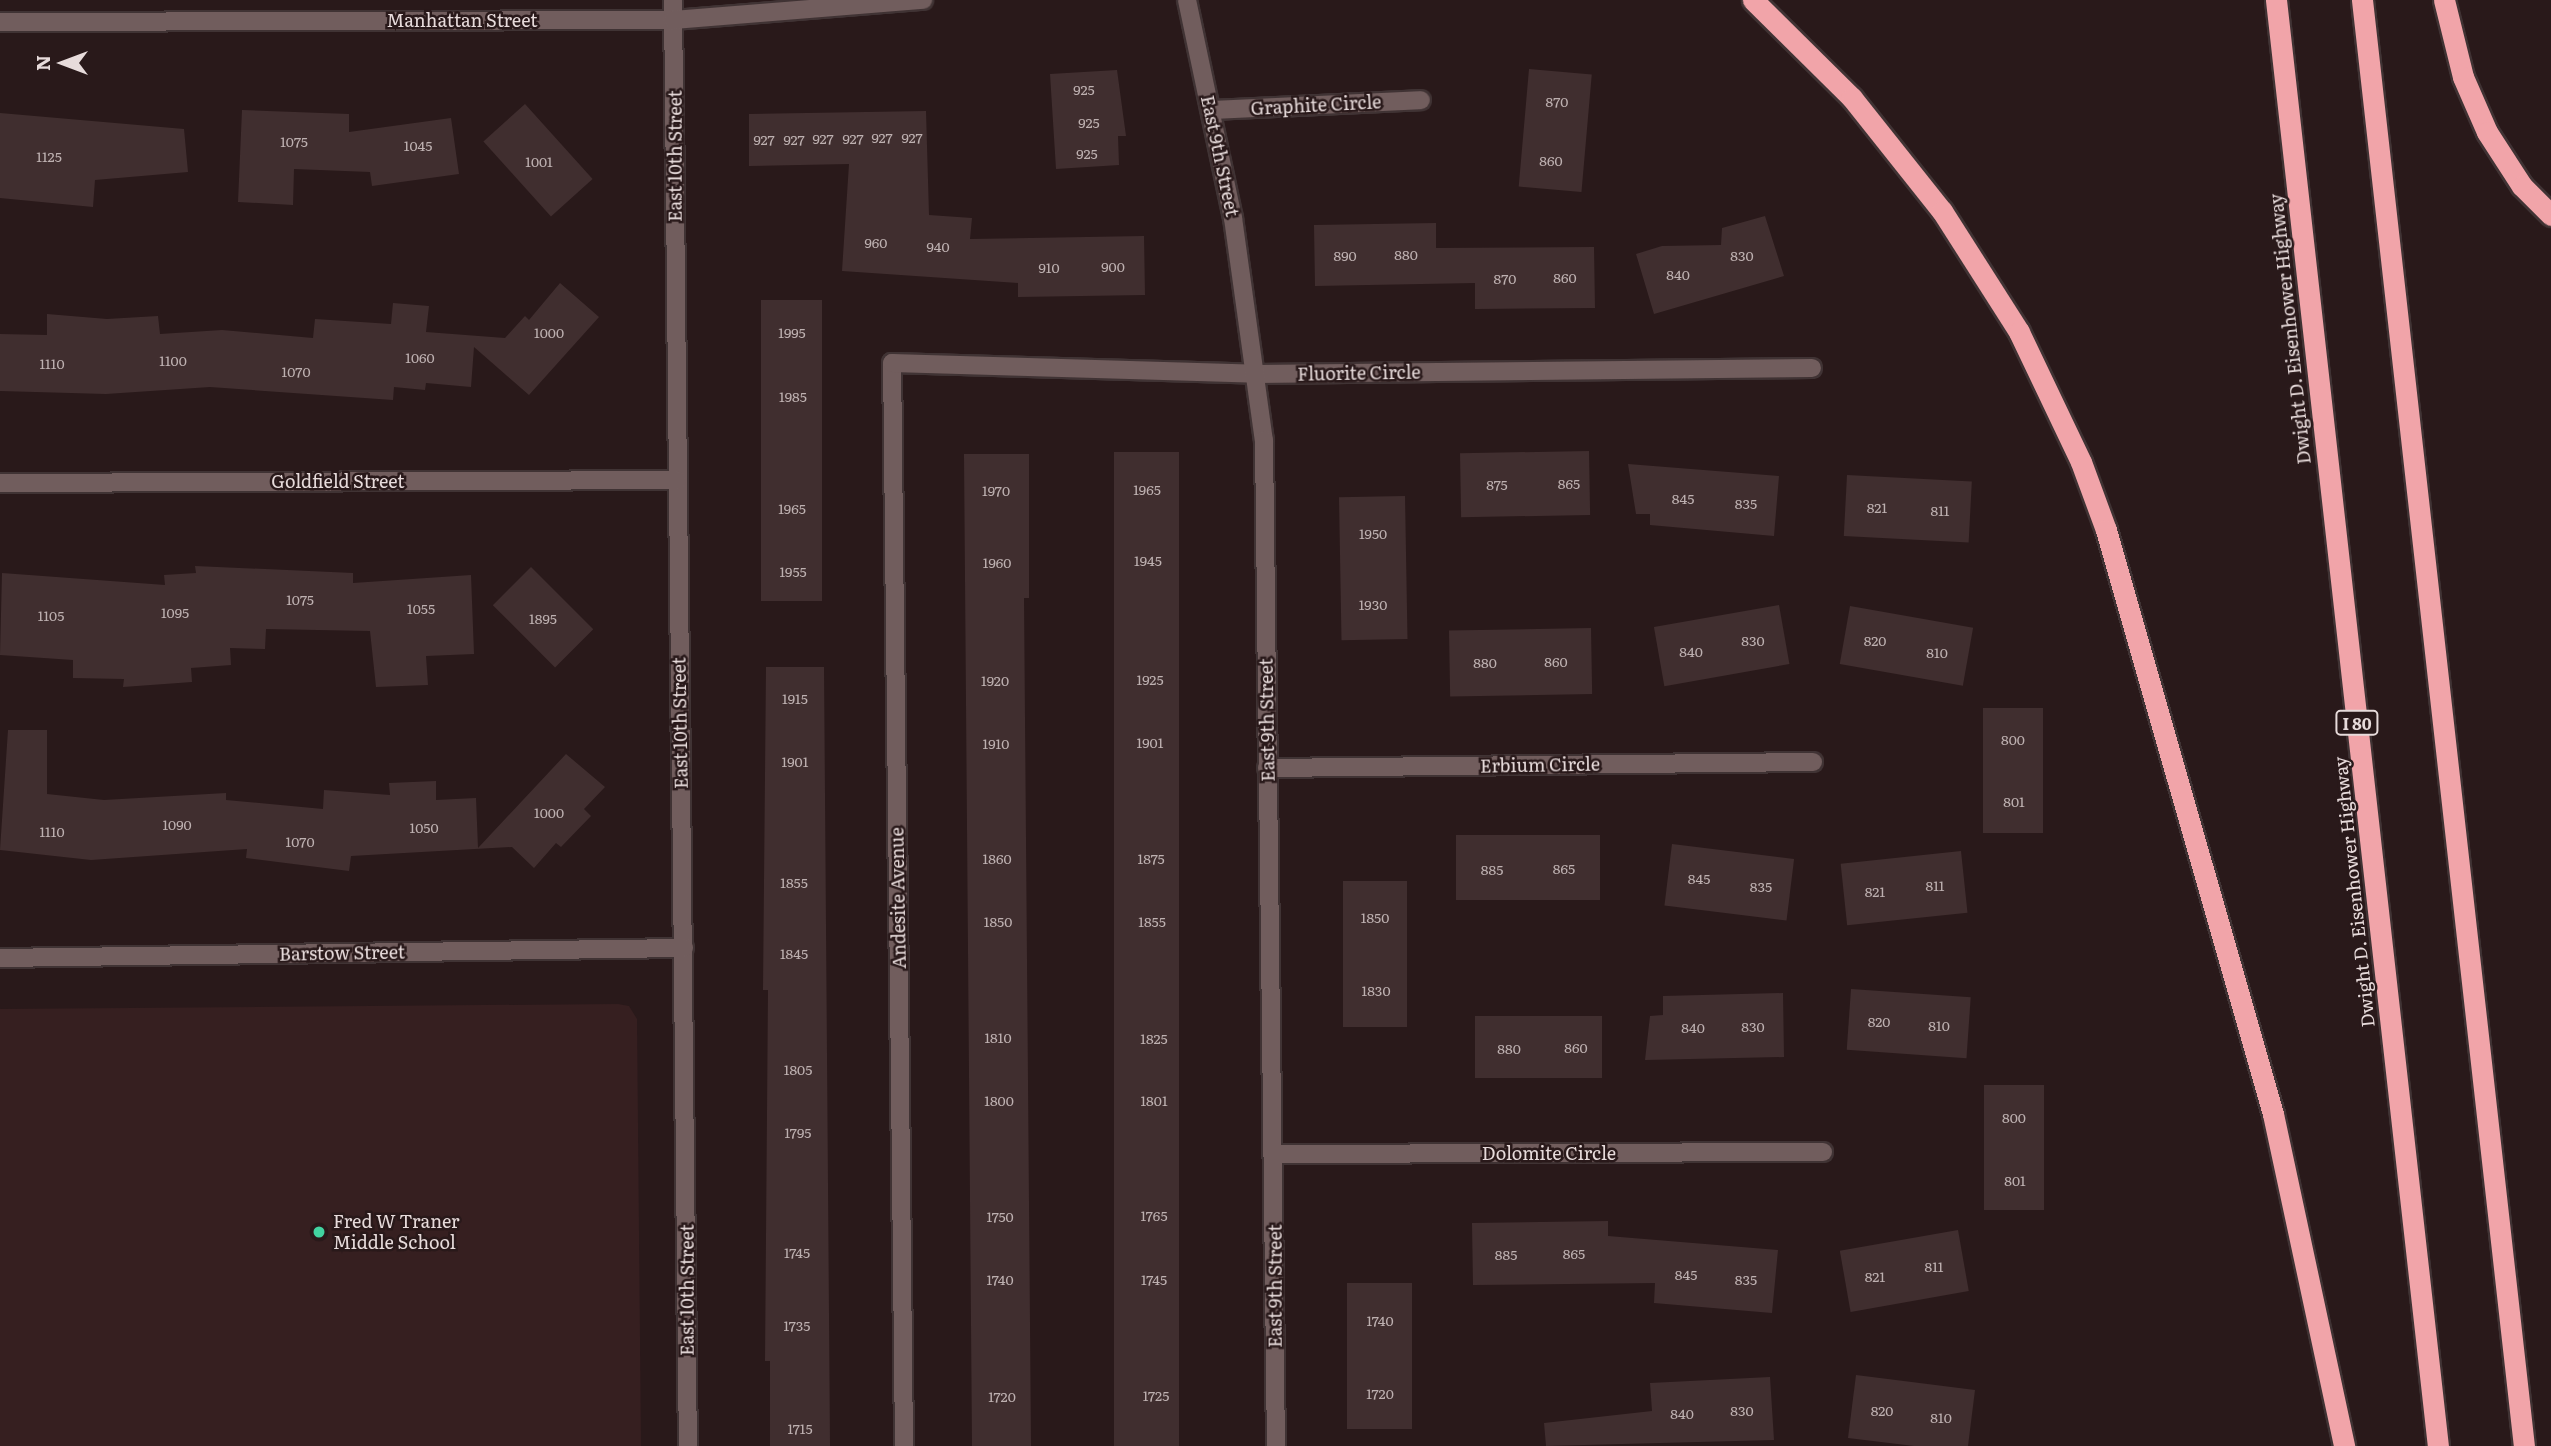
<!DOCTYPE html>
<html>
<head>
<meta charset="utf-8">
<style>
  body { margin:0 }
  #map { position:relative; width:2551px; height:1446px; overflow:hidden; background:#29191a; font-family:Literata,serif }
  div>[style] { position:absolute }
  .built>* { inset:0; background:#361f20 }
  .building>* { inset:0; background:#402e2f; transform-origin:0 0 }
  .roads { filter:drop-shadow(2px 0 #403334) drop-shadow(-2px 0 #403334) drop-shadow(0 2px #403334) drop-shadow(0 -2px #403334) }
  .minor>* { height:18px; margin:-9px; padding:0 9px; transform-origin:9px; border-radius:9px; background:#715d5d }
  .tertiary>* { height:18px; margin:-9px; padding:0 9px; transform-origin:9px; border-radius:9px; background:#715d5d }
  .motorway>* { height:21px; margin:-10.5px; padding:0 10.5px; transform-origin:10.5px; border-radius:10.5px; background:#f1a4a9 }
  .dots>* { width:19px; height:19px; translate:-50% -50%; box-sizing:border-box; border:4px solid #29191a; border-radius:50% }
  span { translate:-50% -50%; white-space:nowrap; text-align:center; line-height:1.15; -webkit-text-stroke:5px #29191a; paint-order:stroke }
  .number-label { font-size:14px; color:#bdb0b0 }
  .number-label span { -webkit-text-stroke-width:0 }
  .shield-label span { padding:2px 5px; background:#29191a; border:2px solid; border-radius:5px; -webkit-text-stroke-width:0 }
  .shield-label { font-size:16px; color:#e7dbdb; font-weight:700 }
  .street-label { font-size:18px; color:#e7dbdb }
  .poi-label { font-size:18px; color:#e7dbdb }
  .left { translate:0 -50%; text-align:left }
  .north { position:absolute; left:28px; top:28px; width:70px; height:70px; -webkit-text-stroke:5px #29191a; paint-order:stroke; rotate:270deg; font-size:19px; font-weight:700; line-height:28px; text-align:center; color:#e7dbdb }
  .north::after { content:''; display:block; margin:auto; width:24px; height:32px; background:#e7dbdb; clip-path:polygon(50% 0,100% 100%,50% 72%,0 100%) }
</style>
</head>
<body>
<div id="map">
  <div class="built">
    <i style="clip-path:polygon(618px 1004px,629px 1006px,637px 1019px,641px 1446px,0 1446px,0 1009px)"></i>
  </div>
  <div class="building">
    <i style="left:1529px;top:69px;width:63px;height:118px;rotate:5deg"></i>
    <i style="clip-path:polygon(1117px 70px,1126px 136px,1118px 136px,1119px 165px,1056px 169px,1050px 74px)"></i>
    <i style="left:525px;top:104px;width:101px;height:56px;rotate:48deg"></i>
    <i style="clip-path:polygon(242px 110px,349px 114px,349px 132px,451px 118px,459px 174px,372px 186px,370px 172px,294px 169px,293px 205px,238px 202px)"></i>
    <i style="clip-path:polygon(926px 111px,929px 215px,972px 218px,970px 239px,1144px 236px,1145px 295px,1018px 297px,1018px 283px,842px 271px,849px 164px,749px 166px,749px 114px)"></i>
    <i style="clip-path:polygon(0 113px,184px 129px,188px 172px,95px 180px,93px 207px,0 198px)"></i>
    <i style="clip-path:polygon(1765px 216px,1784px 276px,1654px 314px,1636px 254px,1662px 246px,1721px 245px,1722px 228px)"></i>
    <i style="clip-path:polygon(1436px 223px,1436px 248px,1594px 247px,1595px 308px,1475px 309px,1475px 283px,1315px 286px,1314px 225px)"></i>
    <i style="clip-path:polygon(560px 283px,599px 317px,529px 395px,474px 347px,471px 387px,426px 383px,425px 390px,394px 387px,393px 400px,210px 387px,106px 394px,0 391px,0 334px,47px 335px,47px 314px,107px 319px,158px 316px,160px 334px,222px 330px,313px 338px,315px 319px,391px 324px,393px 303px,429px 306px,426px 332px,505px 338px,525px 316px,529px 320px)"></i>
    <i style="left:822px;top:300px;width:301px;height:61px;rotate:90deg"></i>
    <i style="left:1589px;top:451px;width:64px;height:129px;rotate:89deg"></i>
    <i style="left:1179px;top:452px;width:994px;height:65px;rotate:90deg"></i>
    <i style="clip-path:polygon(964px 454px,1029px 454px,1029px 598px,1024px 598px,1031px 1446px,972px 1446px)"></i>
    <i style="clip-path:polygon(1628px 464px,1779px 476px,1774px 536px,1650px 525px,1650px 514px,1636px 514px)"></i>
    <i style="left:1847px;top:475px;width:125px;height:61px;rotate:3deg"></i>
    <i style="left:1405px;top:496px;width:143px;height:66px;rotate:89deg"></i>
    <i style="clip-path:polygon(195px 566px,353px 573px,353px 583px,471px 575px,474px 654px,426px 656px,428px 685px,376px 687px,370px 631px,266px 629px,265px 649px,230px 648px,231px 665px,191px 668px,192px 682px,123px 687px,124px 679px,73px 678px,73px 660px,0 655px,2px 573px,165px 585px,164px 575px,196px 573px)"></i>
    <i style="left:531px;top:567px;width:88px;height:54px;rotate:45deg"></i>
    <i style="left:1779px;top:605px;width:60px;height:127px;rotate:80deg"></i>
    <i style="left:1850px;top:606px;width:125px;height:59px;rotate:10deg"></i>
    <i style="left:1591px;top:628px;width:66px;height:142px;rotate:89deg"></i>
    <i style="clip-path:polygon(766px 667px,824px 667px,830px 1446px,770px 1446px,770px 1361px,765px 1361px,768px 990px,763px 990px)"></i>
    <i style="left:1983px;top:708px;width:60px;height:125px"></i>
    <i style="clip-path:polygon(8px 730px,47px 730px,47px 794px,104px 800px,226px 793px,226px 800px,323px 809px,324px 790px,390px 795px,389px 783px,436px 781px,436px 800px,476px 798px,478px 848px,566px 754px,605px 787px,584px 809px,591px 816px,561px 847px,556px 843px,534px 868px,512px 847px,351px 856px,349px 871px,246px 858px,247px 849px,91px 860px,0 850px)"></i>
    <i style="left:1600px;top:835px;width:65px;height:144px;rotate:90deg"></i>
    <i style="left:1672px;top:844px;width:123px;height:62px;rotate:7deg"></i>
    <i style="left:1961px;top:851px;width:62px;height:121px;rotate:84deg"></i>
    <i style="left:1343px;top:881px;width:64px;height:146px"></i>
    <i style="left:1851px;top:989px;width:120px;height:61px;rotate:4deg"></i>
    <i style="clip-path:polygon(1783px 993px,1784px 1057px,1645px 1060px,1650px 1016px,1663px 1015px,1663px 996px)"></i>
    <i style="left:1602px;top:1016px;width:62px;height:127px;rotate:90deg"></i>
    <i style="left:2044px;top:1085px;width:125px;height:60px;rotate:90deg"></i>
    <i style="clip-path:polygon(1608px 1221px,1608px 1236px,1778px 1250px,1772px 1313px,1654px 1303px,1655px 1283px,1473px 1285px,1472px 1223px)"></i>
    <i style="left:1958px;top:1230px;width:62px;height:120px;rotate:80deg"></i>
    <i style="left:1412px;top:1283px;width:146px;height:65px;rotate:90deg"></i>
    <i style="clip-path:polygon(1856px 1375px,1975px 1390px,1968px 1446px,1914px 1446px,1848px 1438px)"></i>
    <i style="clip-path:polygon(1770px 1377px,1774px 1440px,1546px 1446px,1544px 1423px,1652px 1411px,1650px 1383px)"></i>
  </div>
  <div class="roads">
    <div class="minor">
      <i style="left:673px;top:0;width:1446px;rotate:89.41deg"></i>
      <i style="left:0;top:22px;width:673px;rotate:-0.17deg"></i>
      <i style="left:673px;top:20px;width:251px;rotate:-4.6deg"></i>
      <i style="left:1211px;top:110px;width:210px;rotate:-2.7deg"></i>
      <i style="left:0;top:483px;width:677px;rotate:-0.25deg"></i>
      <i style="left:1267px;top:768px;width:546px;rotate:-0.63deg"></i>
      <i style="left:0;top:958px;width:684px;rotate:-0.84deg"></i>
      <i style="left:1274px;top:1154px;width:549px;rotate:-0.21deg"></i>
      <i style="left:904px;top:1446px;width:1083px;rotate:-90.63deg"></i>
      <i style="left:892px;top:363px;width:365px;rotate:1.7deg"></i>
      <i style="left:1257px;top:374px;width:555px;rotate:-0.62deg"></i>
    </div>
    <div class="tertiary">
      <i style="left:1187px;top:0;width:223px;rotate:78.1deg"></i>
      <i style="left:1233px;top:218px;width:224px;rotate:82.1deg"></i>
      <i style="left:1264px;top:440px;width:1006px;rotate:89.32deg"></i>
    </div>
    <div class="motorway">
      <i style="left:1753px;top:0;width:139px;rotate:44.7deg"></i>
      <i style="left:1852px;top:98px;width:144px;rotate:51.5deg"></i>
      <i style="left:1942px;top:211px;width:143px;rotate:57.5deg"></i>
      <i style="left:2019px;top:332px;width:144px;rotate:64.5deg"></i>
      <i style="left:2081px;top:462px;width:72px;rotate:69.8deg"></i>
      <i style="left:2106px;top:530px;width:607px;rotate:74.04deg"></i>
      <i style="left:2273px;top:1114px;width:340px;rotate:77.9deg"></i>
      <i style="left:2276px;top:0;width:1455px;rotate:83.61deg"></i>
      <i style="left:2362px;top:0;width:1455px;rotate:83.61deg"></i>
      <i style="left:2444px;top:0;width:79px;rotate:76.1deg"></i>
      <i style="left:2463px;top:77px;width:60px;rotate:66.4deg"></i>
      <i style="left:2487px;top:132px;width:64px;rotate:57.1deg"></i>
      <i style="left:2522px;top:186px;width:41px;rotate:45deg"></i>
    </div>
  </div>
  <div class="dots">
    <i style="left:319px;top:1232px;background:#42d4a1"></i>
  </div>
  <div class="number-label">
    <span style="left:1084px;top:89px">925</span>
    <span style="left:1557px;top:101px">870</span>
    <span style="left:1089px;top:122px">925</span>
    <span style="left:882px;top:137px">927</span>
    <span style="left:912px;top:137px">927</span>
    <span style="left:823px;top:138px">927</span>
    <span style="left:853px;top:138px">927</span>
    <span style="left:764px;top:139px">927</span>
    <span style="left:794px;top:139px">927</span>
    <span style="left:294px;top:141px">1075</span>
    <span style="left:418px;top:145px">1045</span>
    <span style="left:1087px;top:153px">925</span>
    <span style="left:49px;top:156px">1125</span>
    <span style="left:1551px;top:160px">860</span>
    <span style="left:539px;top:161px">1001</span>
    <span style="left:876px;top:242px">960</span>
    <span style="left:938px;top:246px">940</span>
    <span style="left:1406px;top:254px">880</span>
    <span style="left:1345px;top:255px">890</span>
    <span style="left:1742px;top:255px">830</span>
    <span style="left:1113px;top:266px">900</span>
    <span style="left:1049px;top:267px">910</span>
    <span style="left:1678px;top:274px">840</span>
    <span style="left:1565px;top:277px">860</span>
    <span style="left:1505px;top:278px">870</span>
    <span style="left:549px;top:332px">1000</span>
    <span style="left:792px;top:332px">1995</span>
    <span style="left:420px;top:357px">1060</span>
    <span style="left:173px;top:360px">1100</span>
    <span style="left:52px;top:363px">1110</span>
    <span style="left:296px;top:371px">1070</span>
    <span style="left:793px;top:396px">1985</span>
    <span style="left:1569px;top:483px">865</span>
    <span style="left:1497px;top:484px">875</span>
    <span style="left:1147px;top:489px">1965</span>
    <span style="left:996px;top:490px">1970</span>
    <span style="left:1683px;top:498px">845</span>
    <span style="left:1746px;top:503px">835</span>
    <span style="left:1877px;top:507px">821</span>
    <span style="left:792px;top:508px">1965</span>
    <span style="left:1940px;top:510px">811</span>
    <span style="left:1373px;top:533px">1950</span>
    <span style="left:1148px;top:560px">1945</span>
    <span style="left:997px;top:562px">1960</span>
    <span style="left:793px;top:571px">1955</span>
    <span style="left:300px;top:599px">1075</span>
    <span style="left:1373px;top:604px">1930</span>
    <span style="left:421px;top:608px">1055</span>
    <span style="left:175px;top:612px">1095</span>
    <span style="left:51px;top:615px">1105</span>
    <span style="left:543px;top:618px">1895</span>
    <span style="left:1753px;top:640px">830</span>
    <span style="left:1875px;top:640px">820</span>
    <span style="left:1691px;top:651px">840</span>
    <span style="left:1937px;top:652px">810</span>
    <span style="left:1556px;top:661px">860</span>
    <span style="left:1485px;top:662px">880</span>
    <span style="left:1150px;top:679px">1925</span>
    <span style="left:995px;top:680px">1920</span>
    <span style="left:795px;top:698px">1915</span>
    <span style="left:2013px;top:739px">800</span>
    <span style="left:1150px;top:742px">1901</span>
    <span style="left:996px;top:743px">1910</span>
    <span style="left:795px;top:761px">1901</span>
    <span style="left:2014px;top:801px">801</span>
    <span style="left:549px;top:812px">1000</span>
    <span style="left:177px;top:824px">1090</span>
    <span style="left:424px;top:827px">1050</span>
    <span style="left:52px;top:831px">1110</span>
    <span style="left:300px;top:841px">1070</span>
    <span style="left:997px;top:858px">1860</span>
    <span style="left:1151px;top:858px">1875</span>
    <span style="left:1564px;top:868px">865</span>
    <span style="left:1492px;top:869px">885</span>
    <span style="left:1699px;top:878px">845</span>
    <span style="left:794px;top:882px">1855</span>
    <span style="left:1935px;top:885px">811</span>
    <span style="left:1761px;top:886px">835</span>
    <span style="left:1875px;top:891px">821</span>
    <span style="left:1375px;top:917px">1850</span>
    <span style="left:998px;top:921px">1850</span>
    <span style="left:1152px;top:921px">1855</span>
    <span style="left:794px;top:953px">1845</span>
    <span style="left:1376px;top:990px">1830</span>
    <span style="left:1879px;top:1021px">820</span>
    <span style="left:1939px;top:1025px">810</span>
    <span style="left:1753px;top:1026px">830</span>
    <span style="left:1693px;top:1027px">840</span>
    <span style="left:998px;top:1037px">1810</span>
    <span style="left:1154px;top:1038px">1825</span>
    <span style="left:1576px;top:1047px">860</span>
    <span style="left:1509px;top:1048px">880</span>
    <span style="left:798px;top:1069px">1805</span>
    <span style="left:999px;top:1100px">1800</span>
    <span style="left:1154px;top:1100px">1801</span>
    <span style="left:2014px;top:1117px">800</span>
    <span style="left:798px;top:1132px">1795</span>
    <span style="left:2015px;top:1180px">801</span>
    <span style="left:1154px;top:1215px">1765</span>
    <span style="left:1000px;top:1216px">1750</span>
    <span style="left:797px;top:1252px">1745</span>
    <span style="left:1574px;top:1253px">865</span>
    <span style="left:1506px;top:1254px">885</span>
    <span style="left:1934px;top:1266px">811</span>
    <span style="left:1686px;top:1274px">845</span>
    <span style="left:1875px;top:1276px">821</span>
    <span style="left:1000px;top:1279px">1740</span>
    <span style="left:1154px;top:1279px">1745</span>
    <span style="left:1746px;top:1279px">835</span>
    <span style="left:1380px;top:1320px">1740</span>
    <span style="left:797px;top:1325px">1735</span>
    <span style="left:1380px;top:1393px">1720</span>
    <span style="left:1156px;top:1395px">1725</span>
    <span style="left:1002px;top:1396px">1720</span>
    <span style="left:1742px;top:1410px">830</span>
    <span style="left:1882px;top:1410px">820</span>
    <span style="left:1682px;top:1413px">840</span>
    <span style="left:1941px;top:1417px">810</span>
    <span style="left:800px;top:1428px">1715</span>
  </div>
  <div class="shield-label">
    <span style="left:2357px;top:723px">I 80</span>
  </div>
  <div class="street-label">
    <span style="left:462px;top:20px">Manhattan Street</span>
    <span style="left:1316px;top:105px;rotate:-3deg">Graphite Circle</span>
    <span style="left:675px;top:156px;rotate:-90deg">East 10th Street</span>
    <span style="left:1220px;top:156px;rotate:78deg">East 9th Street</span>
    <span style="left:2290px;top:329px;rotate:-96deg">Dwight D. Eisenhower Highway</span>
    <span style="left:1359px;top:373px;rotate:-1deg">Fluorite Circle</span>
    <span style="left:338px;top:481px">Goldfield Street</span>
    <span style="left:1267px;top:720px;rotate:-91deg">East 9th Street</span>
    <span style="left:680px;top:723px;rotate:-91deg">East 10th Street</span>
    <span style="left:1540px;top:765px;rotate:-1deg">Erbium Circle</span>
    <span style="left:2354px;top:892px;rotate:-96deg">Dwight D. Eisenhower Highway</span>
    <span style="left:898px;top:898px;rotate:-91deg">Andesite Avenue</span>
    <span style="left:342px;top:953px;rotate:-1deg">Barstow Street</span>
    <span style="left:1549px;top:1153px">Dolomite Circle</span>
    <span style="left:1275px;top:1286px;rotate:-90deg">East 9th Street</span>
    <span style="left:687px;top:1290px;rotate:-90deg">East 10th Street</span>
  </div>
  <div class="poi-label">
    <span class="left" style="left:333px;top:1232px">Fred W Traner<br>Middle School</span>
  </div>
  <div class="north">N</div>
</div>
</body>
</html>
